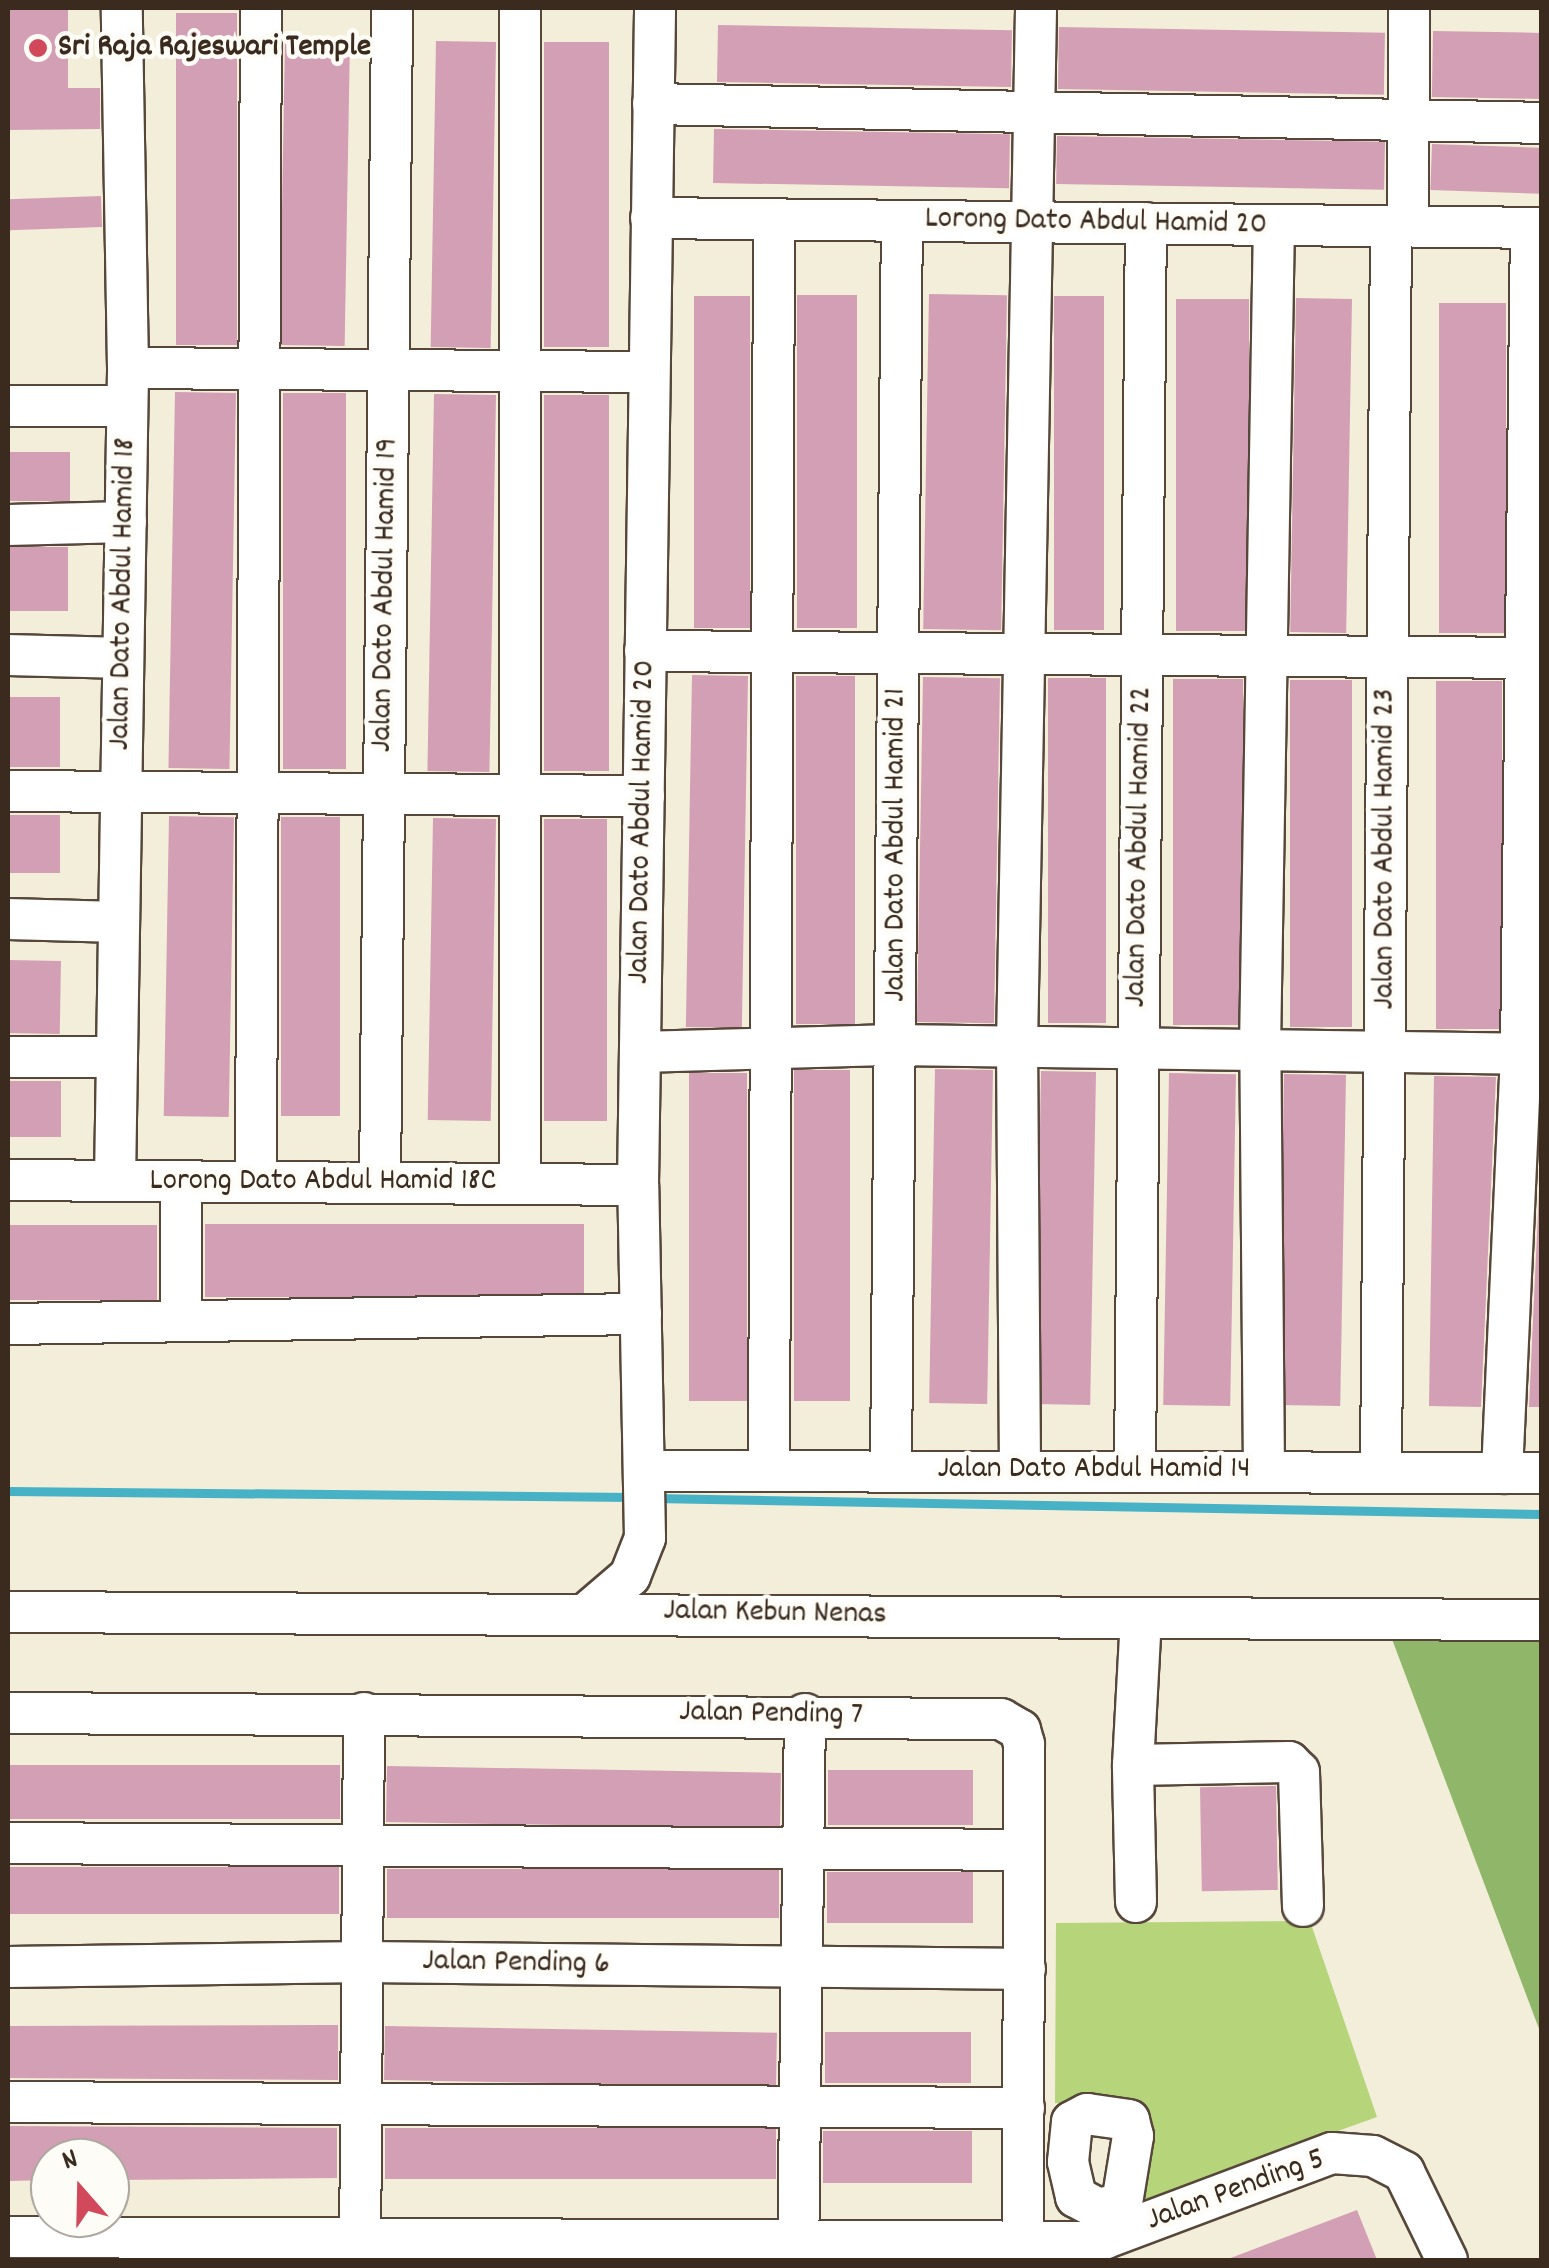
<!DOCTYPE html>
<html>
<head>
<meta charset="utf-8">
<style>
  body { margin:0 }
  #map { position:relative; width:1549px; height:2268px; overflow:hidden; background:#f2eed9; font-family:Dekko,sans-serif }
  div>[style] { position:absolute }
  .green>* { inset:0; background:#b6d47a }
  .forest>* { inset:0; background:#90b66a }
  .stream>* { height:9px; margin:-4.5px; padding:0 4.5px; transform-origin:4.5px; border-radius:4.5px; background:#47b1c5 }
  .building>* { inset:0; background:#d39fb4; transform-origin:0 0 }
  .roads { filter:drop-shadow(2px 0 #56473a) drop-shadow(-2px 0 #56473a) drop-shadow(0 2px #56473a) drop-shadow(0 -2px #56473a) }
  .minor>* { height:40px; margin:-20px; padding:0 20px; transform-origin:20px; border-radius:20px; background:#fff }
  .dots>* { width:28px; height:28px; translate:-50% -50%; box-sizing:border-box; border:5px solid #fdfcf7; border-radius:50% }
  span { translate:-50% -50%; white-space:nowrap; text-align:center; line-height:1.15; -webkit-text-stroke:9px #fdfcf7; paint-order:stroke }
  .poi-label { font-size:32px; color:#3b2a1e; font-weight:700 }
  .left { translate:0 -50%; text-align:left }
  .street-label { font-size:32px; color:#3b2a1e }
  .frame { position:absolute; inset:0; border:10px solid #3b2a1e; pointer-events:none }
  .north { position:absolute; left:30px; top:2138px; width:100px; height:100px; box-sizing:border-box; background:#fdfcf7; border:2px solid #afa8a0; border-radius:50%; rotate:340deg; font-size:28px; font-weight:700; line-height:40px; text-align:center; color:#3b2a1e }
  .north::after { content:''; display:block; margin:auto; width:35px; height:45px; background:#d1495b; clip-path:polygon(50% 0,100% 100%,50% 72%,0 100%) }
</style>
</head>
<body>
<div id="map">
  <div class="green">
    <i style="clip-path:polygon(1310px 1921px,1377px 2117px,1120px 2209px,1124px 2107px,1055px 2103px,1056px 1923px)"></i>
  </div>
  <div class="forest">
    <i style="clip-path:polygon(1384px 1618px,1541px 1622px,1541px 2034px)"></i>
  </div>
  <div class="stream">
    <i style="left:8px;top:1491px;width:626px;rotate:0.55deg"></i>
    <i style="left:654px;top:1498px;width:888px;rotate:1.03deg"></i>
  </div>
  <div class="building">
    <i style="clip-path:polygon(8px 8px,68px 8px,68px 88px,100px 88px,100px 129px,8px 130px)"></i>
    <i style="left:176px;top:13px;width:61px;height:332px"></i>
    <i style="left:718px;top:25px;width:294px;height:57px;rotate:1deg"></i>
    <i style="left:1059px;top:27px;width:326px;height:62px;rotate:1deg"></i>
    <i style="left:1433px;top:31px;width:109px;height:66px;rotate:1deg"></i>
    <i style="left:285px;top:38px;width:65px;height:307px;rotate:1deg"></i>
    <i style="left:436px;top:41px;width:60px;height:306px;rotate:1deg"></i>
    <i style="left:544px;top:42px;width:65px;height:305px"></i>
    <i style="left:714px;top:129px;width:296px;height:54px;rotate:1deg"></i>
    <i style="left:1057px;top:136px;width:328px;height:48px;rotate:1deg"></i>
    <i style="left:1432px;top:144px;width:110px;height:46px;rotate:2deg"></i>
    <i style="left:101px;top:196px;width:31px;height:93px;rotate:88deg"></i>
    <i style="left:929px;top:294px;width:78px;height:335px;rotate:1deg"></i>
    <i style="left:797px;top:295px;width:60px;height:333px"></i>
    <i style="left:694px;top:296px;width:56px;height:332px"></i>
    <i style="left:1054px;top:296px;width:50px;height:334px"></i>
    <i style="left:1296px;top:298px;width:56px;height:334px;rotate:1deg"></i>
    <i style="left:1176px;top:299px;width:73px;height:332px"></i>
    <i style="left:1439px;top:303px;width:67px;height:330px"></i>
    <i style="left:175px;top:392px;width:61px;height:376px;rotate:1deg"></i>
    <i style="left:283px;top:393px;width:63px;height:376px"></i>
    <i style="left:434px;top:394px;width:62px;height:377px;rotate:1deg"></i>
    <i style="left:544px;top:395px;width:65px;height:376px"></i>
    <i style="left:8px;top:452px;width:62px;height:49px"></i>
    <i style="left:68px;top:547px;width:64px;height:60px;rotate:90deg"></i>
    <i style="left:692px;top:675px;width:56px;height:352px;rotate:1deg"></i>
    <i style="left:796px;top:676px;width:59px;height:348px"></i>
    <i style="left:923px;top:677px;width:77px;height:345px;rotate:1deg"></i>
    <i style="left:1048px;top:678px;width:58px;height:345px"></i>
    <i style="left:1173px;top:679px;width:70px;height:346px"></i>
    <i style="left:1290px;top:680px;width:62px;height:347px"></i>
    <i style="left:1436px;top:681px;width:66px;height:348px"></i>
    <i style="left:8px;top:697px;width:52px;height:70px"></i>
    <i style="left:8px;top:815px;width:52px;height:58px"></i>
    <i style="left:169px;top:816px;width:65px;height:300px;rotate:1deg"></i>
    <i style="left:281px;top:817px;width:59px;height:299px"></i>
    <i style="left:433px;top:818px;width:63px;height:302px;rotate:1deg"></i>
    <i style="left:544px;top:819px;width:63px;height:302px"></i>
    <i style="left:8px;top:960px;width:53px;height:73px;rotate:1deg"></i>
    <i style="left:935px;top:1069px;width:58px;height:334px;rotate:1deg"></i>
    <i style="left:850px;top:1070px;width:331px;height:56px;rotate:90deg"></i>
    <i style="left:1041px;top:1071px;width:55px;height:333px;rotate:1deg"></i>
    <i style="left:747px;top:1073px;width:328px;height:58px;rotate:90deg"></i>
    <i style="left:1169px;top:1073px;width:67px;height:332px;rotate:1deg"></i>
    <i style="left:1284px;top:1074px;width:62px;height:331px;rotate:1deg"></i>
    <i style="clip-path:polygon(1434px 1076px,1496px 1077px,1481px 1407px,1429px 1406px)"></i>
    <i style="left:8px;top:1081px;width:53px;height:56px"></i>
    <i style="clip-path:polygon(1542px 1126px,1542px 1407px,1529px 1407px)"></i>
    <i style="left:205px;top:1224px;width:379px;height:73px"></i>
    <i style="left:8px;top:1225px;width:149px;height:75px"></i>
    <i style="left:8px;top:1765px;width:332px;height:54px"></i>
    <i style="left:387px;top:1766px;width:394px;height:56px;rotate:1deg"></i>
    <i style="left:828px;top:1770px;width:145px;height:55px"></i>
    <i style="left:1276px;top:1786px;width:104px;height:76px;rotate:89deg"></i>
    <i style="left:8px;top:1867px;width:331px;height:47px"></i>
    <i style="left:387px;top:1869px;width:392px;height:49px"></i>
    <i style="left:827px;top:1872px;width:146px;height:51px"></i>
    <i style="clip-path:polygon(326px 2025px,338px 2025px,338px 2080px,8px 2078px,8px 2026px)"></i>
    <i style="left:385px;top:2026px;width:392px;height:54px;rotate:1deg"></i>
    <i style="left:825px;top:2032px;width:146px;height:51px"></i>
    <i style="clip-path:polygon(8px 2126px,337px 2128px,337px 2178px,110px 2180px,110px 2158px,50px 2158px,50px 2180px,8px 2181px)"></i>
    <i style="left:385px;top:2128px;width:391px;height:51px"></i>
    <i style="left:823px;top:2131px;width:149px;height:52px"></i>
    <i style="clip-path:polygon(1357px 2210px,1377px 2260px,1229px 2260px,1228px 2259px)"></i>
  </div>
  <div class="roads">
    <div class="minor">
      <i style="left:520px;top:8px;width:1176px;rotate:90deg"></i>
      <i style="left:653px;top:104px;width:889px;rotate:1.22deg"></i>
      <i style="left:651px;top:218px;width:891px;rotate:0.64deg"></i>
      <i style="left:1408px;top:226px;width:218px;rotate:-89.7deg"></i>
      <i style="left:128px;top:368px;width:521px;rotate:0.44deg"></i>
      <i style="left:8px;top:406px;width:119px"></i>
      <i style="left:8px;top:525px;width:118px;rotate:-1.5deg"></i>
      <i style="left:645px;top:651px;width:897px;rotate:0.45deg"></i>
      <i style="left:8px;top:655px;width:115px;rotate:1.5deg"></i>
      <i style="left:8px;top:791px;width:636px;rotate:0.45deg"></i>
      <i style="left:8px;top:919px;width:111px;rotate:1.5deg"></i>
      <i style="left:640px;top:1052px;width:255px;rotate:-1.6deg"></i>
      <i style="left:895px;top:1045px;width:647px;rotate:0.8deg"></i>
      <i style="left:8px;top:1057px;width:109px"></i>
      <i style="left:8px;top:1180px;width:630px;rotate:0.45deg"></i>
      <i style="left:115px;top:1181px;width:813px;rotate:-89.08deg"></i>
      <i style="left:128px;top:368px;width:360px;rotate:-91deg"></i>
      <i style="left:181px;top:1181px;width:138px;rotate:90deg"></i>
      <i style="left:256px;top:1182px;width:1174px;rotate:-89.76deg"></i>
      <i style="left:380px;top:1183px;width:1175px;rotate:-89.41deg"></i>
      <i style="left:8px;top:1324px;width:633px;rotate:-0.91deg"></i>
      <i style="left:769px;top:1469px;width:1250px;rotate:-89.77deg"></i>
      <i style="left:891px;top:1469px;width:1248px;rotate:-89.5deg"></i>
      <i style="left:1020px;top:1470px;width:424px;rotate:-90.4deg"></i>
      <i style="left:1017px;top:1046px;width:1038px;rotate:-88.95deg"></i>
      <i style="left:647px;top:1471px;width:895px;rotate:0.13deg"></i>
      <i style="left:1135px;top:1471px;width:1248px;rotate:-89.5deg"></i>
      <i style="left:1264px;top:1471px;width:423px;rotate:-90.5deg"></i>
      <i style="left:1260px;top:1048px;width:823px;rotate:-89.03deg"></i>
      <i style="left:1381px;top:1472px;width:1246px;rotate:-89.54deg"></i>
      <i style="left:1502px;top:1473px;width:419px;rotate:-87.4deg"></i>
      <i style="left:1521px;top:1054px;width:826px;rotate:-89.31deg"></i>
      <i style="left:8px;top:1612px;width:1534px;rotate:0.3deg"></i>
      <i style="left:587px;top:1613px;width:57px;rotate:-40.7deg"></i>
      <i style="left:630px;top:1576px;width:41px;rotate:-68.5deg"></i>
      <i style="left:645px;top:1538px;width:353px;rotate:-91.1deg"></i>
      <i style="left:638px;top:1185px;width:1177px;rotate:-89.17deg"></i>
      <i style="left:8px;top:1713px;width:993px;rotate:0.35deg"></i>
      <i style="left:1001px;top:1719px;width:22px;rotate:30deg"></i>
      <i style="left:1020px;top:1730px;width:15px;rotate:74deg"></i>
      <i style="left:1024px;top:1744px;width:497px;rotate:90.1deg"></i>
      <i style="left:1133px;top:1765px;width:156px;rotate:-1.1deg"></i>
      <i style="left:1289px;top:1762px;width:14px;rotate:45deg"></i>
      <i style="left:1299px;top:1772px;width:134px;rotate:88.3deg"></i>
      <i style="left:8px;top:1843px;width:1016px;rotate:0.39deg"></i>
      <i style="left:1136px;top:1902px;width:137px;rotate:-91.3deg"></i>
      <i style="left:1133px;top:1765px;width:147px;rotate:-86.9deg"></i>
      <i style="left:8px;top:1967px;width:357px;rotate:-0.8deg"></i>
      <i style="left:365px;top:1962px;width:660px;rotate:0.61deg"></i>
      <i style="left:8px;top:2102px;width:1016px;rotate:0.34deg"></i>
      <i style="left:1099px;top:2209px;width:24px;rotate:-15deg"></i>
      <i style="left:1122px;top:2203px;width:68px;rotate:-80.7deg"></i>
      <i style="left:1133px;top:2136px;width:16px;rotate:-104deg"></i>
      <i style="left:1129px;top:2120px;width:42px;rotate:-171.9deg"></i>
      <i style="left:1087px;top:2114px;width:17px;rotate:152deg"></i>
      <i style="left:1072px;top:2122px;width:40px;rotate:95.7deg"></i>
      <i style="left:1068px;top:2162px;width:36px;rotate:77deg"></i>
      <i style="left:1076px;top:2197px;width:26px;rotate:28deg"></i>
      <i style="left:1099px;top:2209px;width:30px;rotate:78deg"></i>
      <i style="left:8px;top:2237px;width:1087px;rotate:0.26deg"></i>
      <i style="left:1095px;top:2242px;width:253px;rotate:-20.6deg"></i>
      <i style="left:1332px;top:2153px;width:41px;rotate:4.2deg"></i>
      <i style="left:1373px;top:2156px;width:35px;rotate:27deg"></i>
      <i style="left:1404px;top:2172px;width:98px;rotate:64deg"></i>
      <i style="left:360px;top:2260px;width:547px;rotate:-89.58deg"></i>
      <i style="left:798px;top:2260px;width:546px;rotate:-89.27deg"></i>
    </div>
  </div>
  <div class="dots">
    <i style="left:38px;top:48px;background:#d1495b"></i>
  </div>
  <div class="poi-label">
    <span class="left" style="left:58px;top:48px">Sri Raja Rajeswari Temple</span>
  </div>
  <div class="street-label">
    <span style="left:1096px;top:223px;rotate:1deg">Lorong Dato Abdul Hamid 20</span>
    <span style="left:124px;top:594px;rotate:-89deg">Jalan Dato Abdul Hamid 18</span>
    <span style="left:386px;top:595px;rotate:-89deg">Jalan Dato Abdul Hamid 19</span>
    <span style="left:643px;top:822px;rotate:-89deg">Jalan Dato Abdul Hamid 20</span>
    <span style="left:897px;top:845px;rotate:-90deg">Jalan Dato Abdul Hamid 21</span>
    <span style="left:1140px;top:847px;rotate:-89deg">Jalan Dato Abdul Hamid 22</span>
    <span style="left:1386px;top:849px;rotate:-90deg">Jalan Dato Abdul Hamid 23</span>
    <span style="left:323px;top:1182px">Lorong Dato Abdul Hamid 18C</span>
    <span style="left:1094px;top:1470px">Jalan Dato Abdul Hamid 14</span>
    <span style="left:775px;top:1614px;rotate:1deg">Jalan Kebun Nenas</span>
    <span style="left:771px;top:1715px;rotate:1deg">Jalan Pending 7</span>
    <span style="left:516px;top:1964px;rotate:1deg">Jalan Pending 6</span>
    <span style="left:1236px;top:2191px;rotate:-20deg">Jalan Pending 5</span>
  </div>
  <div class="frame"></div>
  <div class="north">N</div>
</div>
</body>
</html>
